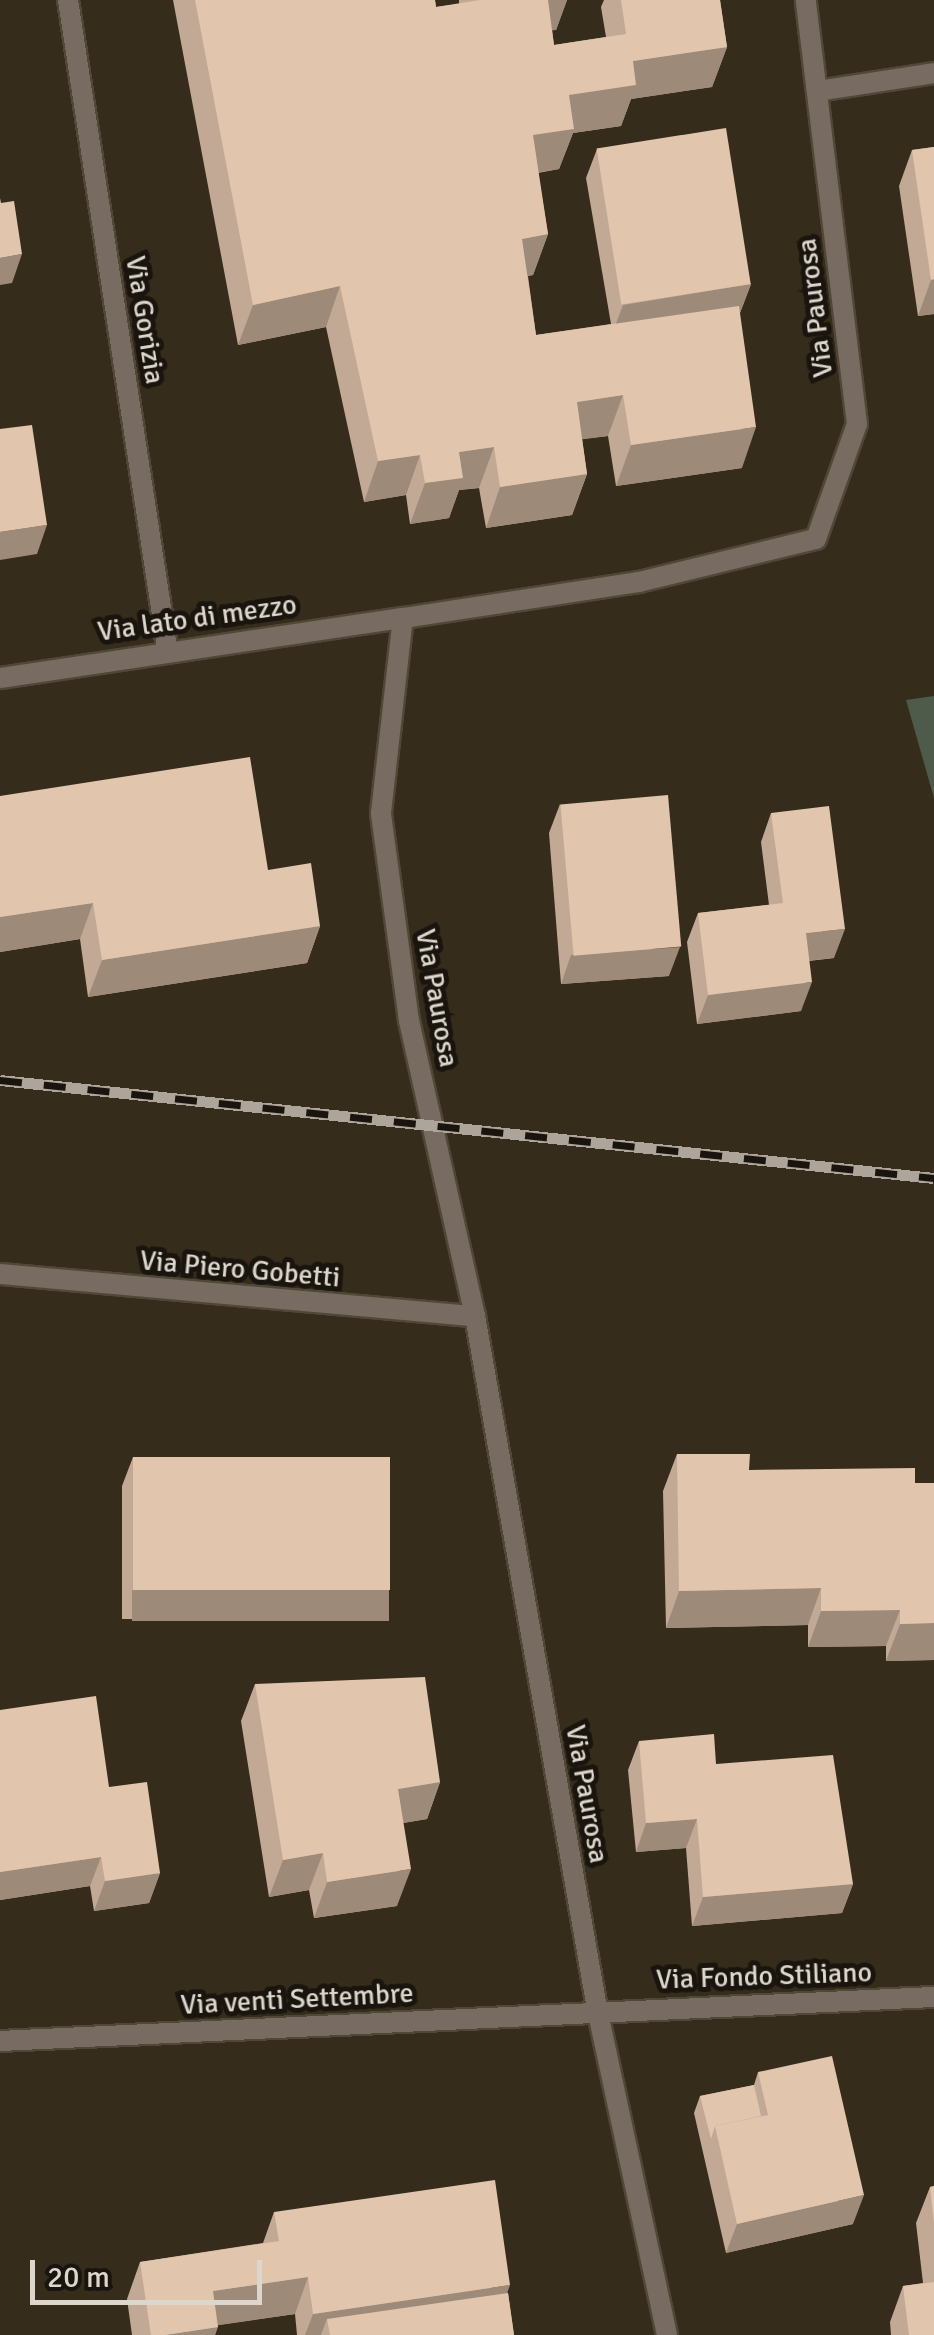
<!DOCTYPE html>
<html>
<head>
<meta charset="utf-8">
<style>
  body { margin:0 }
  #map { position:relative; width:934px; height:2335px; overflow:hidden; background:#362c1b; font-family:Signika,sans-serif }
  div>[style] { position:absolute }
  .green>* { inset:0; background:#4e5b4a }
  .roads { filter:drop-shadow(2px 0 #514737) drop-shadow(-2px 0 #514737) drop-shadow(0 2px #514737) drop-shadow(0 -2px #514737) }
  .street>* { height:20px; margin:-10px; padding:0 10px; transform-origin:10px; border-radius:10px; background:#776b62 }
  .rail>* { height:11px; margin-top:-5.5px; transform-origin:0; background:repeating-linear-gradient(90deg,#19150e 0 22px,#ada599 0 44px); box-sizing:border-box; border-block:2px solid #ada599 }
  .wall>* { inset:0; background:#c2a995 }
  .shaded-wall>* { inset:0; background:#9e8a79; transform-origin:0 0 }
  .building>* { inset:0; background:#e1c5ad; transform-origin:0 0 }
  span { translate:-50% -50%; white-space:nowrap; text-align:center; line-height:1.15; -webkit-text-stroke:10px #19150e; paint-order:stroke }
  .street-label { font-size:28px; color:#ddd6cc }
  .scale { position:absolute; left:30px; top:2260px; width:232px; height:45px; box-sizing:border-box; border:5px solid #ddd6cc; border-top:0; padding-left:12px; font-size:30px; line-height:35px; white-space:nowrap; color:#ddd6cc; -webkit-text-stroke:8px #19150e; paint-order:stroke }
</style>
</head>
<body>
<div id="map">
  <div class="green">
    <i style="clip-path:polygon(934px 696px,934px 798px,906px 700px)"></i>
  </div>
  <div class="roads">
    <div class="street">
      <i style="left:68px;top:0;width:655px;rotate:81.3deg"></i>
      <i style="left:817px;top:91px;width:118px;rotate:-8.7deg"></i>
      <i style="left:0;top:678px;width:407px;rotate:-8.5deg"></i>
      <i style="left:0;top:1274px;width:477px;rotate:5.1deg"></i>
      <i style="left:0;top:2041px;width:935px;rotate:-2.7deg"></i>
      <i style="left:667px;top:2335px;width:334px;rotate:-102.1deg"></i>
      <i style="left:597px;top:2008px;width:703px;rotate:-100deg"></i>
      <i style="left:475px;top:1316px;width:302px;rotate:-102.6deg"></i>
      <i style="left:409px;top:1021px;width:210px;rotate:-97.7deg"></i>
      <i style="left:381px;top:813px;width:196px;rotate:-83.6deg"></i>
      <i style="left:403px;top:618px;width:239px;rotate:-8.7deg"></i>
      <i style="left:639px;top:582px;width:182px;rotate:-13.7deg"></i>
      <i style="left:816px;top:539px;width:122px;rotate:-70.4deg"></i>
      <i style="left:857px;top:424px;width:427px;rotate:-96.9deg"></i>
    </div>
  </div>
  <div class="rail">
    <i style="left:0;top:1080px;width:939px;rotate:5.99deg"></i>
  </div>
  <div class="wall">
    <i style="clip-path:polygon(173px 0,435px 0,436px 7px,459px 4px,459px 0,567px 0,556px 30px,552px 30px,554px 45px,606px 37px,601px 7px,604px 0,720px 0,727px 47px,712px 87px,631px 99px,621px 126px,573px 133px,559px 169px,538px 173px,548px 234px,533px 275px,528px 276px,536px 335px,611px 324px,586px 178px,597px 149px,751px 284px,740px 313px,742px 468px,616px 486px,608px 436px,582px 439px,587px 474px,572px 515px,486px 528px,479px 488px,459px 490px,449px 518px,410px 524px,406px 495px,364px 502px,326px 327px,238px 345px)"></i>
    <i style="clip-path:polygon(934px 147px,934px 314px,918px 316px,899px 186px,912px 150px)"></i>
    <i style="clip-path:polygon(0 796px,320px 926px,307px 963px,88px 997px,80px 939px,0 952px)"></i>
    <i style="clip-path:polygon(560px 804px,669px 976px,561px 984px,549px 833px)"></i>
    <i style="clip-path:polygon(771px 813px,834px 958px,809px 961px,801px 1011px,697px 1024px,687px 942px,698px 913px,769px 905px,761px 842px)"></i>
    <i style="clip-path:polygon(677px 1454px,749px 1470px,915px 1483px,934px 1483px,934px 1660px,886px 1661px,886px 1646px,808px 1647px,808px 1625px,666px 1628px,663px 1491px)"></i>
    <i style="clip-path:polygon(133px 1457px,389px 1592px,378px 1621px,122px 1619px,122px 1486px)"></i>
    <i style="clip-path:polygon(255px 1684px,440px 1782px,427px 1819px,403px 1823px,397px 1906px,314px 1918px,309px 1890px,269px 1897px,241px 1721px)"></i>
    <i style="clip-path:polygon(0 1710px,109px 1787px,160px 1873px,149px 1903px,94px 1911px,90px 1886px,0 1900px)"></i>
    <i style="clip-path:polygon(639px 1741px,716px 1764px,853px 1884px,842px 1913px,692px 1926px,686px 1848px,636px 1852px,628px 1770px)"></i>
    <i style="clip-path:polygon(758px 2072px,853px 2224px,726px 2253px,694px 2113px,700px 2096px,754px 2085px)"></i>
    <i style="clip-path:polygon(934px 2186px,934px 2335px,891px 2335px,890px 2322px,903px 2286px,923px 2283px,916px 2223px,930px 2187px)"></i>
    <i style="clip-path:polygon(274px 2212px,508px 2293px,514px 2335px,297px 2335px,295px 2314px,218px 2325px,215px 2335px,132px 2335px,127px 2299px,140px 2262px,263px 2243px)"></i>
  </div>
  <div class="shaded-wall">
    <i style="clip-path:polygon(544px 0,567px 0,556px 30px,532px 33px)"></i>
    <i style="clip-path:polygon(727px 47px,712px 87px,631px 99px,621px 126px,573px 133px,559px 169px,518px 176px,533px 135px,569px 95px,633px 61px)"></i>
    <i style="clip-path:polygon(548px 234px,533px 275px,507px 279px,522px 239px)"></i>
    <i style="clip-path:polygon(22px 254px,12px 283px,0 285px,0 258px)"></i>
    <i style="clip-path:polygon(934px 279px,934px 314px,918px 316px,931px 280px)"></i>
    <i style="clip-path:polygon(751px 284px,740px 313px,612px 334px,623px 305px)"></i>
    <i style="clip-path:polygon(340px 286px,326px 327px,238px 345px,253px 305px)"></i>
    <i style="clip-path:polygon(623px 395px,608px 436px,562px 442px,577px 402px)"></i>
    <i style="clip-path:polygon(756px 427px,742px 468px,616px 486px,631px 445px)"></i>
    <i style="clip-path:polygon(494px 447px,479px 488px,459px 490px,449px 518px,410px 524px,425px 483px,459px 452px)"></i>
    <i style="clip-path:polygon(420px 455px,406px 495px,364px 502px,378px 461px)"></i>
    <i style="clip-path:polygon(587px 474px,572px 515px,486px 528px,500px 487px)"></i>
    <i style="clip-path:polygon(47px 525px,37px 554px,0 560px,0 532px)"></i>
    <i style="clip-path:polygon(93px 903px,80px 939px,0 952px,0 917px)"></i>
    <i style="clip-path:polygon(320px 926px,307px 963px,88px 997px,102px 960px)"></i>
    <i style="clip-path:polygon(845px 929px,834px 958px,795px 962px,806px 933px)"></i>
    <i style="clip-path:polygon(680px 947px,669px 976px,561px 984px,571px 955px)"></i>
    <i style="clip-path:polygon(812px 982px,801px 1011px,697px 1024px,708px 995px)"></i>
    <i style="clip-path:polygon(821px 1588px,808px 1625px,666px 1628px,679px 1591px)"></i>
    <i style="left:132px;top:1590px;width:257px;height:31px"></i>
    <i style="clip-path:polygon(900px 1610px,886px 1646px,808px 1647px,821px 1611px)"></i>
    <i style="clip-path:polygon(934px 1623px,934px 1660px,886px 1661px,900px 1624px)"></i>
    <i style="clip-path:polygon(440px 1782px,427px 1819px,385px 1826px,398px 1789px)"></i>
    <i style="clip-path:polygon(697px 1819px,686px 1848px,636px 1852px,646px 1823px)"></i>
    <i style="clip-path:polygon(323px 1853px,309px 1890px,269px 1897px,283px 1860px)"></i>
    <i style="clip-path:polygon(101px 1857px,90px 1886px,0 1900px,0 1872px)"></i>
    <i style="clip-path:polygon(411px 1869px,397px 1906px,314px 1918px,327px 1882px)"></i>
    <i style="clip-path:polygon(160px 1873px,149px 1903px,94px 1911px,105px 1881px)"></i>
    <i style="clip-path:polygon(853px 1884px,842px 1913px,692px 1926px,703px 1897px)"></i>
    <i style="clip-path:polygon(864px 2195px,853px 2224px,726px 2253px,737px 2224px)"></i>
    <i style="clip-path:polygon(308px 2277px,295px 2314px,199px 2328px,213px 2291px)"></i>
    <i style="clip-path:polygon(510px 2285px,497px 2322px,327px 2319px,321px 2335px,305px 2335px,313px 2314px)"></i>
    <i style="clip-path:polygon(218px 2327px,215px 2335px,165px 2335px)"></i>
  </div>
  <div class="building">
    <i style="clip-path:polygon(195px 0,435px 0,436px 7px,480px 0,548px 0,554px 45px,626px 34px,621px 0,720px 0,727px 47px,633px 61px,636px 85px,569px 95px,574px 129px,533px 135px,548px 234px,522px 239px,536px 335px,739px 306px,756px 427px,631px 445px,623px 395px,577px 402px,587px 474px,500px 487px,494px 447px,459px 452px,463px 478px,425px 483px,420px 455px,378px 461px,340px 286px,253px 305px)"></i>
    <i style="left:726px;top:128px;width:158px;height:131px;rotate:81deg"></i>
    <i style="clip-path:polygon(934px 147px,934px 279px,931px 280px,912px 150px)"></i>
    <i style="clip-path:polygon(0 198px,1px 203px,14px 201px,22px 254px,0 258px)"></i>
    <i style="clip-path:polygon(32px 425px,47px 525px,0 532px,0 429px)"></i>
    <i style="clip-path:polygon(250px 757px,268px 870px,311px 863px,320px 926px,102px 960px,93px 903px,0 917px,0 796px)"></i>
    <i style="left:668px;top:795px;width:152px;height:108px;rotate:85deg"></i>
    <i style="clip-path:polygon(829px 806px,845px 929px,806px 933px,812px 982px,708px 995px,698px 913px,783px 903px,771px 813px)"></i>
    <i style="clip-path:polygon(677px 1454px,750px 1454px,749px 1470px,915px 1468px,915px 1483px,934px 1483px,934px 1623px,900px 1624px,900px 1610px,821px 1611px,821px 1588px,679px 1591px)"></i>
    <i style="left:133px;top:1457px;width:257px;height:133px"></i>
    <i style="clip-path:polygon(425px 1677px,440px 1782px,398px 1789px,411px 1869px,327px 1882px,323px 1853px,283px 1860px,255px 1684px)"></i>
    <i style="clip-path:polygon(96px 1696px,109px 1787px,147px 1782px,160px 1873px,105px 1881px,101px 1857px,0 1872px,0 1710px)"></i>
    <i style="clip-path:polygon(714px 1734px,716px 1764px,833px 1755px,853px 1884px,703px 1897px,697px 1819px,646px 1823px,639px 1741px)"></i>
    <i style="clip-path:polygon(832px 2056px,864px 2195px,737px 2224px,715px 2126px,768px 2115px,758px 2072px)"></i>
    <i style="clip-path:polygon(754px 2085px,761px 2116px,715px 2126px,711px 2139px,700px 2096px)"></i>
    <i style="clip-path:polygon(495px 2180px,510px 2285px,313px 2314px,308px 2277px,213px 2291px,218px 2327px,165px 2335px,151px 2335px,140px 2262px,279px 2241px,274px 2212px)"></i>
    <i style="clip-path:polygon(934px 2186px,934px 2223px,930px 2187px)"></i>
    <i style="clip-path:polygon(934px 2282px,934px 2335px,909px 2335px,903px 2286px)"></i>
    <i style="clip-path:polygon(508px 2293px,514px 2335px,330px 2335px,327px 2319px)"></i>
  </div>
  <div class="street-label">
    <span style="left:815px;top:308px;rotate:-97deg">Via Paurosa</span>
    <span style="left:145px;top:320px;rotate:81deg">Via Gorizia</span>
    <span style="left:197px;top:618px;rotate:-8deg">Via lato di mezzo</span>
    <span style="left:437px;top:998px;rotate:80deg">Via Paurosa</span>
    <span style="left:240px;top:1269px;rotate:5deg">Via Piero Gobetti</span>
    <span style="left:587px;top:1794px;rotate:80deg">Via Paurosa</span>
    <span style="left:764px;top:1976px;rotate:-2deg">Via Fondo Stiliano</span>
    <span style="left:297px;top:1999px;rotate:-3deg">Via venti Settembre</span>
  </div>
  <div class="scale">20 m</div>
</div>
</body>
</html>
